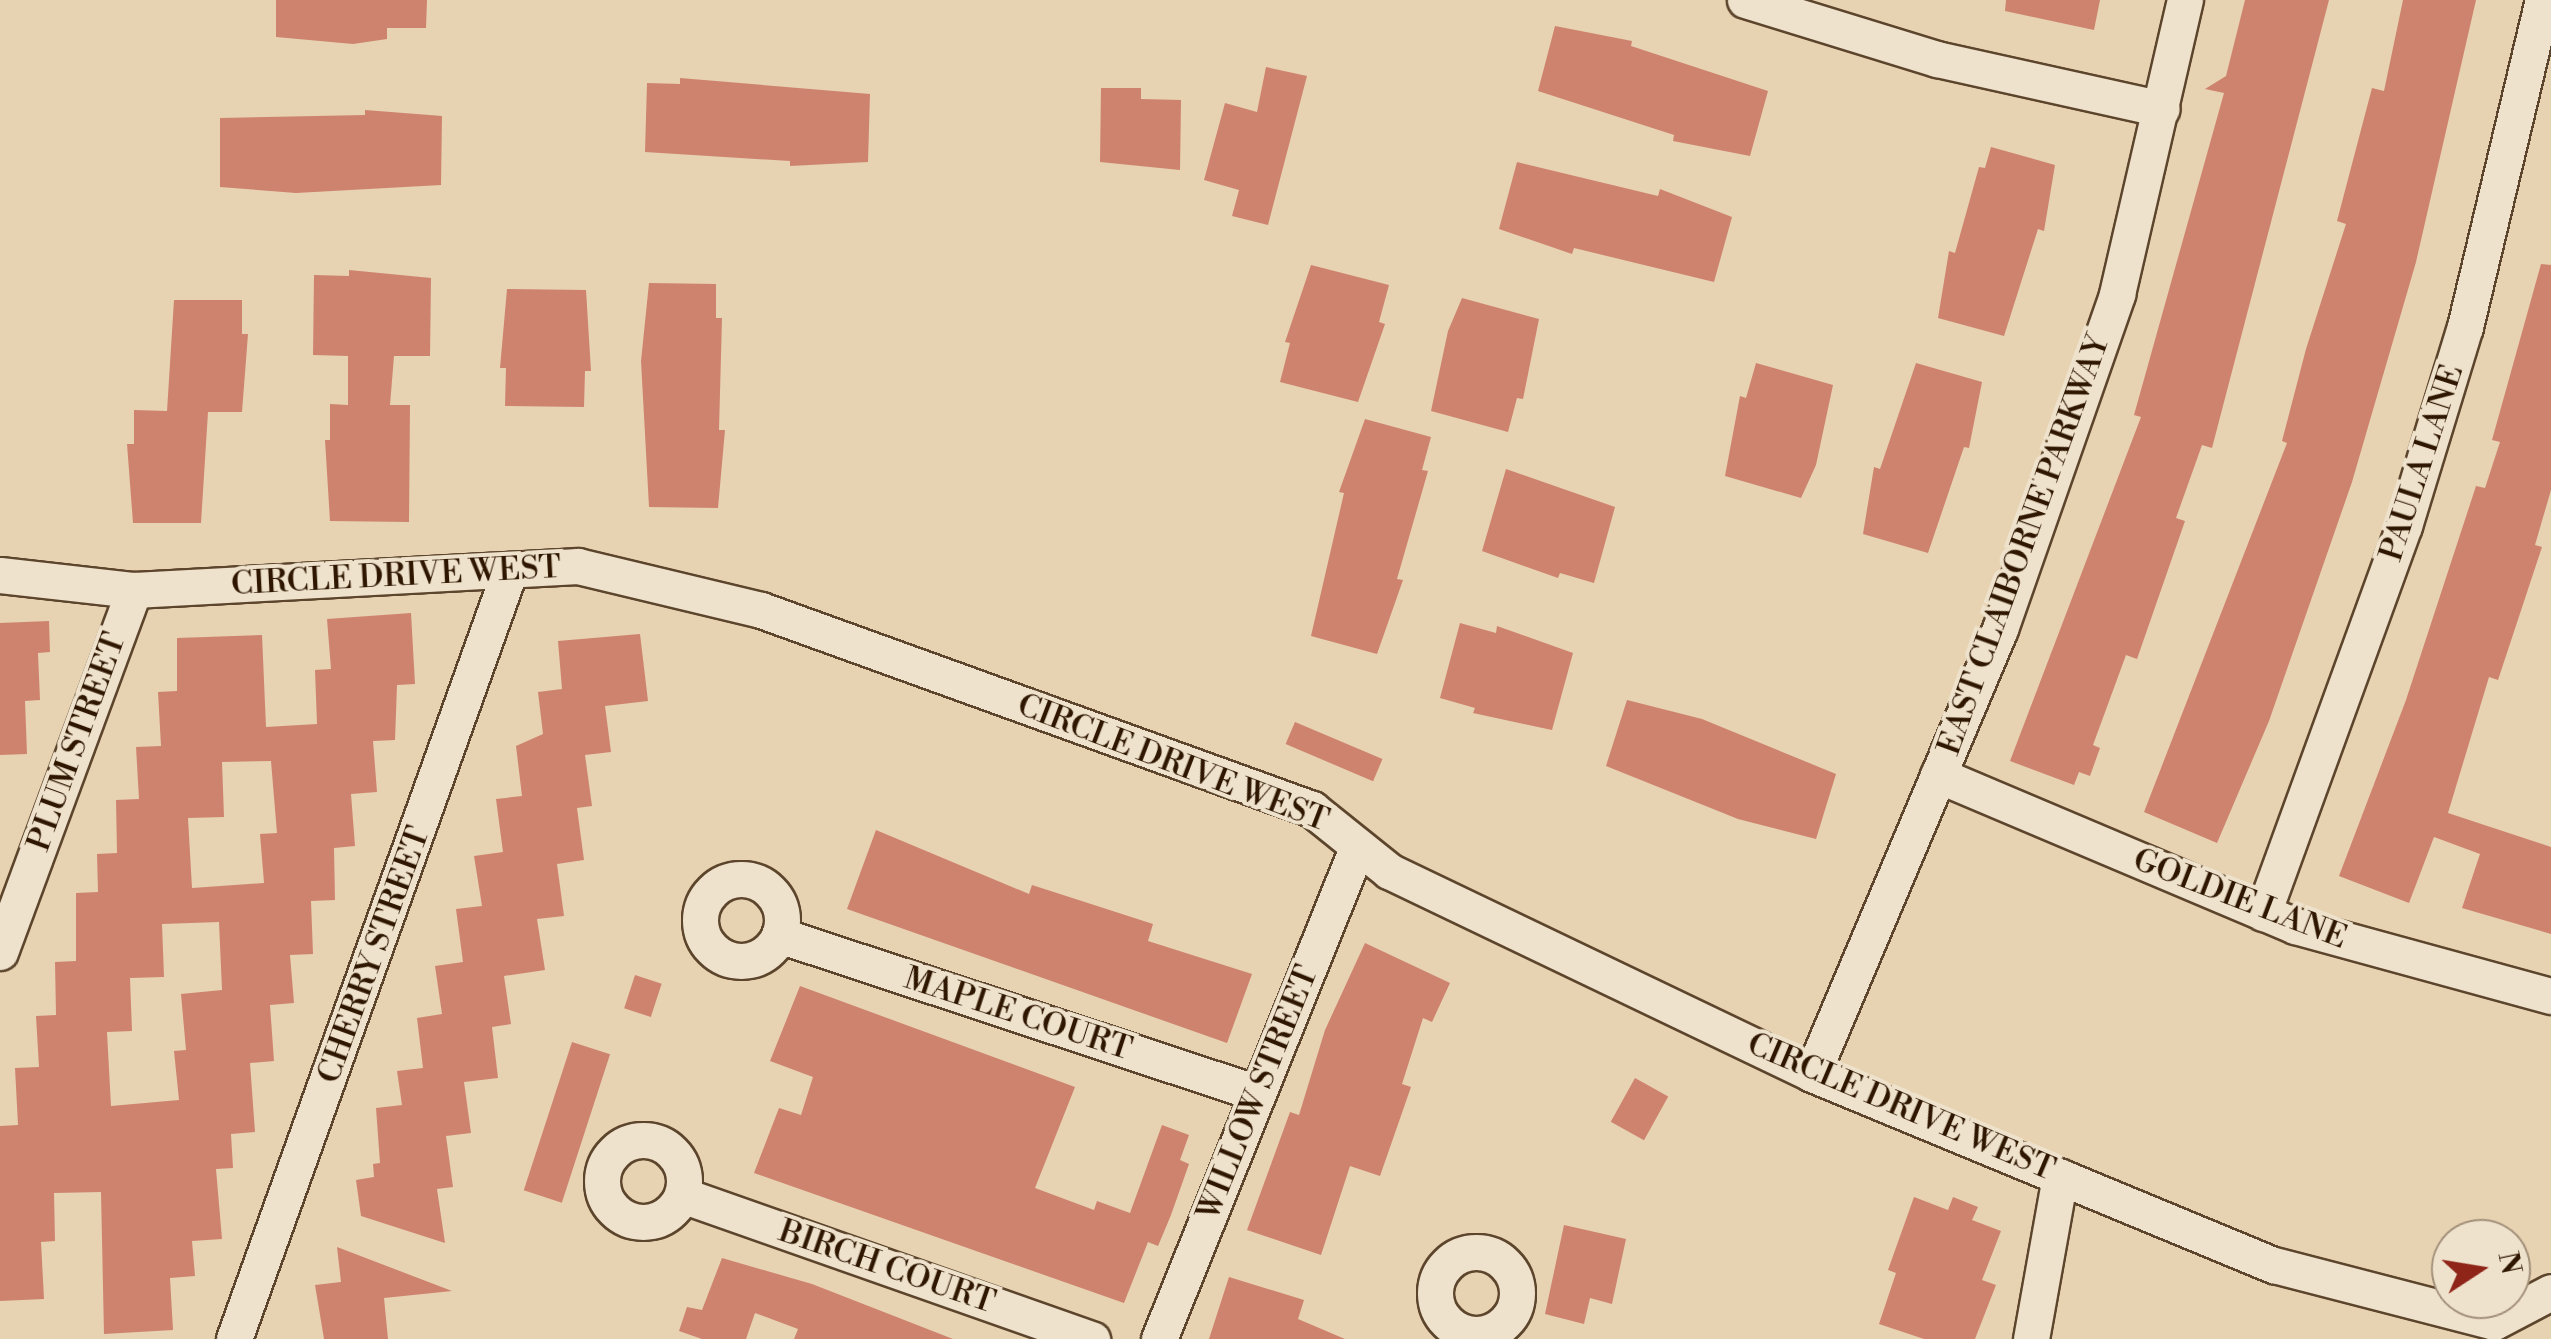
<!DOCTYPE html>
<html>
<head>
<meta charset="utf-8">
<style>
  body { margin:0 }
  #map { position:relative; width:2551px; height:1339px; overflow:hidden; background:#e7d2b1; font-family:"Libre Bodoni",serif }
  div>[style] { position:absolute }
  .building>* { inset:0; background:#ce836f; transform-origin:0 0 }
  .roads { filter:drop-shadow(2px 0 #5c452c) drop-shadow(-2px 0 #5c452c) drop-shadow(0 2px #5c452c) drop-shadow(0 -2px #5c452c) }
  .street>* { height:35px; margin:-17.5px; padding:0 17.5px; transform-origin:17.5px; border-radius:17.5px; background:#efe2cc }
  .street>.ring { margin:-17.5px; padding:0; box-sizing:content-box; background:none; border:35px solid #efe2cc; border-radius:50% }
  span { translate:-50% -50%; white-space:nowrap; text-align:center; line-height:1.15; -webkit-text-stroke:8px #efe2cc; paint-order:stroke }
  .street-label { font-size:32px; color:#2e1600 }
  .north { position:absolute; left:2431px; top:1219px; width:100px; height:100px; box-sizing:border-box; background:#efe2cc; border:2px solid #a2907a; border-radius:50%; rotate:78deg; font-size:28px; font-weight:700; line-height:40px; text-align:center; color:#2e1600 }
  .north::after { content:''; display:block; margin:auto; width:35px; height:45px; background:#8f2418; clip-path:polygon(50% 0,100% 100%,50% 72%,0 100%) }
</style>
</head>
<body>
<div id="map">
  <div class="building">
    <i style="clip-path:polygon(276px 0,427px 0,426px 28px,387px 28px,387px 39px,353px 44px,276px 37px)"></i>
    <i style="clip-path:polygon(2006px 0,2100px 0,2094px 30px,2005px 11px)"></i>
    <i style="clip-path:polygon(2245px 0,2329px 0,2212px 448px,2202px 445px,2176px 518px,2185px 521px,2137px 659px,2126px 655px,2093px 745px,2100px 748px,2090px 776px,2079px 772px,2074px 785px,2010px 761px,2141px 417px,2134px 415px,2224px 93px,2205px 89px,2226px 76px)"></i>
    <i style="clip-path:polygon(2403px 0,2476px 0,2416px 262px,2352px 482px,2269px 721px,2217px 843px,2144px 812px,2287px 443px,2282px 441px,2306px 349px,2346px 224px,2337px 221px,2372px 88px,2384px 91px)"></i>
    <i style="clip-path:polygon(1555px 26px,1632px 41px,1631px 46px,1768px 91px,1750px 156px,1673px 141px,1674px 135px,1538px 91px)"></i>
    <i style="clip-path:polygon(1266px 67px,1307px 76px,1268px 225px,1232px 216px,1239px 190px,1204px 180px,1225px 103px,1257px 112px)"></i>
    <i style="clip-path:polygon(680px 78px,870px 94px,868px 162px,790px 166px,790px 161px,645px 152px,647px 83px,680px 84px)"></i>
    <i style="clip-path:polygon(1101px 88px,1141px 88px,1141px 99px,1181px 100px,1180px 170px,1100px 162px)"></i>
    <i style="clip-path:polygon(365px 110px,442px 116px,441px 185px,296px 193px,220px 187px,220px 118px,365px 115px)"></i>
    <i style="clip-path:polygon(1991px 147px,2055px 165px,2044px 231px,2038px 229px,2004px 336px,1938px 318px,1949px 251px,1955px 253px,1979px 167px,1985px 168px)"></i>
    <i style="clip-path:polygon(1517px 162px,1658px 196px,1660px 189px,1732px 217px,1714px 282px,1574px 248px,1572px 254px,1499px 229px)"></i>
    <i style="clip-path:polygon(2541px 264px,2551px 265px,2551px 490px,2535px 545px,2542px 547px,2498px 680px,2489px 677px,2448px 813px,2551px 847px,2551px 934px,2462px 908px,2480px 854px,2434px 837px,2409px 903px,2339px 876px,2406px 700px,2476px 486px,2485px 488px,2500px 442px,2492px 440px)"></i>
    <i style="clip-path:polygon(1311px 265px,1389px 285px,1379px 322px,1385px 324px,1358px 402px,1280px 382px,1290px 343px,1285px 342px)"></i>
    <i style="clip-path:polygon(349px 270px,431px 278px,430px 356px,394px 356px,390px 405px,410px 405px,409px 522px,330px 521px,325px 440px,330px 440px,330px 404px,348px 405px,348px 356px,313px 355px,314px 275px,349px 276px)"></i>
    <i style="clip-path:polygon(649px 283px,716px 284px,716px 318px,722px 318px,719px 430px,725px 430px,718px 508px,649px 507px,641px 361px)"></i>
    <i style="clip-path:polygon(507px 289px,586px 290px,591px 371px,585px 371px,584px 407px,505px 406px,506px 368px,500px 368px)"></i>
    <i style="clip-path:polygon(1462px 298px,1539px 319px,1523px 399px,1517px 398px,1508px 432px,1431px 411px,1448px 331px)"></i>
    <i style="clip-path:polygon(174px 300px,242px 300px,242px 334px,248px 334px,242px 412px,208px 412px,201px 523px,133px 523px,127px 444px,134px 444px,134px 410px,167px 411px)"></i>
    <i style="clip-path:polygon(1756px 363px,1833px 385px,1816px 465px,1801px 498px,1725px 476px,1740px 396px,1746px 398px)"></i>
    <i style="clip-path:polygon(1916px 363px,1982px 382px,1969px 448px,1964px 447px,1928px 553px,1863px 534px,1874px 467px,1880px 469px)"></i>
    <i style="clip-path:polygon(1365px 419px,1431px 437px,1422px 470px,1428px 471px,1397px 579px,1403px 580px,1377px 654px,1311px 636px,1344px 493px,1339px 492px)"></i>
    <i style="clip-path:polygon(1506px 469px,1615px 507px,1594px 583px,1560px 573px,1558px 578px,1482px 551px)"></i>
    <i style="clip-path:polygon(evenodd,411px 613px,415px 684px,397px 685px,395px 740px,373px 741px,377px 792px,351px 794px,355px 846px,334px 848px,335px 900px,311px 901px,313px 954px,290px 955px,294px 1003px,270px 1005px,274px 1061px,250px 1063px,255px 1132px,231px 1134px,233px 1168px,216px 1169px,222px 1239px,192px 1241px,195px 1276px,170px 1278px,173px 1330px,104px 1334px,101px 1192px,54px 1193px,55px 1241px,41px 1242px,44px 1299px,0 1301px,0 1126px,18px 1125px,15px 1068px,39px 1067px,36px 1016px,56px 1015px,55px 962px,76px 961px,76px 893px,98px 892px,97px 854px,117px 853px,116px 800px,139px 799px,136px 747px,161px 746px,158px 692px,177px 691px,177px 638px,262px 635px,266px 727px,317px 724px,315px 670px,331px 669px,327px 619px,411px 613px,271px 761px,277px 833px,260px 834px,264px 883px,192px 888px,188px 818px,224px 817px,222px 762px,271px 761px,411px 613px,219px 922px,222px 990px,181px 994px,186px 1050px,174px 1051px,179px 1100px,111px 1106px,107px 1032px,132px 1031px,130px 978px,164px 977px,162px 924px,219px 922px)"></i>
    <i style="clip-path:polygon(49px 621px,50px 652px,38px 653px,40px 700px,25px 701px,27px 754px,0 755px,0 623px)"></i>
    <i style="clip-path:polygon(1460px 623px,1496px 633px,1497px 626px,1573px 653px,1552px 730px,1473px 713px,1475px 708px,1440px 698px)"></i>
    <i style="clip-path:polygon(640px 634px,648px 701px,605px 706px,611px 752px,585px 755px,592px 806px,577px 808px,584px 860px,557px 864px,564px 916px,537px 919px,545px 970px,504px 976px,511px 1024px,492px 1027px,498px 1078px,464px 1082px,471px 1133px,446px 1136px,453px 1187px,437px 1189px,445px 1243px,361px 1216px,356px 1180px,374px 1177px,373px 1164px,380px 1163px,376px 1108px,402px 1105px,397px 1071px,423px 1068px,417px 1018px,442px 1014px,435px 966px,463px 962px,456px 909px,482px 906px,474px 856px,503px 852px,496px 799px,522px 796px,516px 746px,543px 734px,538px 692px,562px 689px,558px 641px)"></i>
    <i style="clip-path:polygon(1627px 700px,1702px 719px,1836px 774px,1816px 839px,1738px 819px,1606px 766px)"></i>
    <i style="left:1295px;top:722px;width:95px;height:24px;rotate:23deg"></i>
    <i style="clip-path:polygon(876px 830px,1029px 894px,1032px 885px,1153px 924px,1148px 941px,1252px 974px,1227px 1043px,847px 909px)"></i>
    <i style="clip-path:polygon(1365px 943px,1450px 983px,1432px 1022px,1423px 1018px,1402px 1084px,1411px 1087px,1380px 1176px,1350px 1166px,1321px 1255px,1247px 1230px,1290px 1112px,1299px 1115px,1325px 1030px)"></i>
    <i style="left:635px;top:975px;width:28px;height:35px;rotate:18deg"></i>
    <i style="clip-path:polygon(800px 986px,1075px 1087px,1035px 1188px,1094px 1210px,1097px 1201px,1130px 1213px,1162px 1125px,1189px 1135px,1180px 1160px,1189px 1164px,1171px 1215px,1158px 1246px,1148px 1242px,1124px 1303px,754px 1173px,779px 1108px,801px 1115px,813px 1077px,770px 1061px)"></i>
    <i style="left:572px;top:1042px;width:40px;height:156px;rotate:18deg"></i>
    <i style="left:1635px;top:1078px;width:38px;height:50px;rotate:29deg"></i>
    <i style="clip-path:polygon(1914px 1197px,1948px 1210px,1953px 1197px,1978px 1207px,1972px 1220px,2001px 1231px,1982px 1280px,1996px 1285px,1975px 1339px,1924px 1339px,1879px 1324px,1896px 1273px,1888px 1270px)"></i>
    <i style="clip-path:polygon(1564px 1225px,1626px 1239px,1612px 1304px,1590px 1298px,1584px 1324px,1545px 1314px)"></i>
    <i style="clip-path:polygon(337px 1247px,452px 1291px,384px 1298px,388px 1339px,324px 1339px,315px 1285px,341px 1282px)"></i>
    <i style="clip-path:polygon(722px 1258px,812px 1284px,953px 1339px,794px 1339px,798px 1329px,755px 1313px,746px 1339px,702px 1339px,679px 1331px,687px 1307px,702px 1310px)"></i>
    <i style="clip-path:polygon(1229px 1277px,1304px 1300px,1298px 1319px,1345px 1339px,1209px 1339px)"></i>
  </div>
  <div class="roads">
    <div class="street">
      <i style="left:1745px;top:0;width:201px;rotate:17.1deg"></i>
      <i style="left:1937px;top:59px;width:230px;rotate:12.5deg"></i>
      <i style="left:0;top:575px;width:135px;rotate:6.4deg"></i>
      <i style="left:134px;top:590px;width:445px;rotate:-3.1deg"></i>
      <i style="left:578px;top:566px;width:188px;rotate:13.5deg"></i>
      <i style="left:761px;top:610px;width:586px;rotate:19.86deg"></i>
      <i style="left:1312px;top:809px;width:99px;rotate:38.8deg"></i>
      <i style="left:1389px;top:871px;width:469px;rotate:25.6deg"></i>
      <i style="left:1812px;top:1074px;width:500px;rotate:22.5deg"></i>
      <i style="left:2274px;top:1265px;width:227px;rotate:14.5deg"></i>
      <i style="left:2494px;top:1322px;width:64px;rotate:-27.8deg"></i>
      <i style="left:1938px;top:775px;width:388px;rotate:22.9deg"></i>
      <i style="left:2295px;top:926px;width:265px;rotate:15.3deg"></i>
      <i class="ring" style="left:700px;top:879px;width:47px;height:47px"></i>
      <i style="left:2263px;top:913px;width:412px;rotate:-70deg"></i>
      <i style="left:2404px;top:526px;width:208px;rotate:-73deg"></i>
      <i style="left:2465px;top:327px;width:336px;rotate:-76.6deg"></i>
      <i style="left:779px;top:935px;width:503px;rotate:18.29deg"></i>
      <i style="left:0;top:952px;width:386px;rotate:-69.7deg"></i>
      <i style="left:1812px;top:1074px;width:483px;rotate:-67.1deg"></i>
      <i style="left:2000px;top:629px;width:355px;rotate:-70.7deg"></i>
      <i style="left:2117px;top:294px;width:302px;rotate:-77deg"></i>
      <i class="ring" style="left:602px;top:1140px;width:47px;height:47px"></i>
      <i style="left:682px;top:1195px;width:435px;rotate:19.4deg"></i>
      <i class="ring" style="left:1435px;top:1252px;width:47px;height:47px"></i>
      <i style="left:234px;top:1339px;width:817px;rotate:-70.26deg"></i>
      <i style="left:1159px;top:1339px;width:529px;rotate:-68.04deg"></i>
      <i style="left:2031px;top:1339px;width:165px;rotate:-79.9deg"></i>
    </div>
  </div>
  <div class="street-label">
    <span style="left:2422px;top:463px;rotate:-72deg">PAULA LANE</span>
    <span style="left:2024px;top:545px;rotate:-70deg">EAST CLAIBORNE PARKWAY</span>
    <span style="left:396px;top:576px;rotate:-3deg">CIRCLE DRIVE WEST</span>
    <span style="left:77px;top:742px;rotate:-70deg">PLUM STREET</span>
    <span style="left:1173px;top:763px;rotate:21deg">CIRCLE DRIVE WEST</span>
    <span style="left:2240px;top:899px;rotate:21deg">GOLDIE LANE</span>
    <span style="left:374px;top:955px;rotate:-70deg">CHERRY STREET</span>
    <span style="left:1018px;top:1014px;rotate:18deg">MAPLE COURT</span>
    <span style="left:1258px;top:1093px;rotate:-68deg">WILLOW STREET</span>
    <span style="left:1901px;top:1107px;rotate:23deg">CIRCLE DRIVE WEST</span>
    <span style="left:887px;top:1267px;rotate:19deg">BIRCH COURT</span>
  </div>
  <div class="north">N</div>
</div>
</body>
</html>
